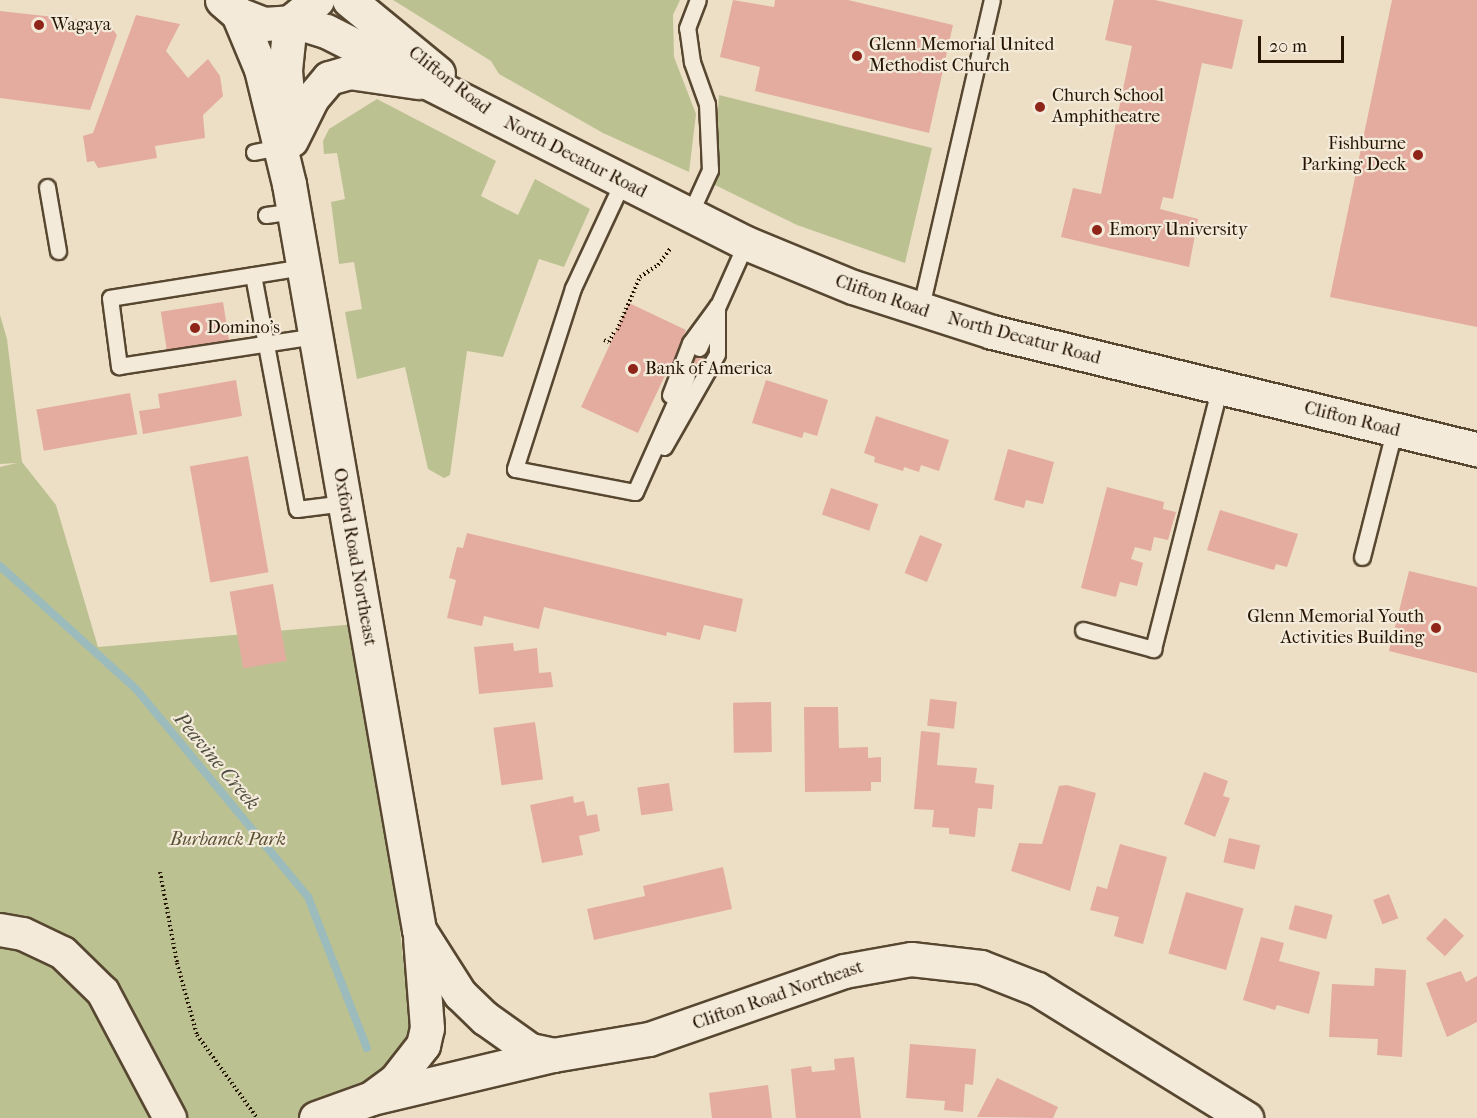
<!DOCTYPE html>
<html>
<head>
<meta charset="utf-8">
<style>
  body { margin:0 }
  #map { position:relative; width:1477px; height:1118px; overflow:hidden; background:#eddfc5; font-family:"IM FELL French Canon",serif }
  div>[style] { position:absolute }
  .green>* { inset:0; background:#bcc192 }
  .stream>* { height:8px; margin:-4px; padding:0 4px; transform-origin:4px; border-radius:4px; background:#9bbbbc }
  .building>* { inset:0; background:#e4ac9f; transform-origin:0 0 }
  .path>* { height:4px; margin-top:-2px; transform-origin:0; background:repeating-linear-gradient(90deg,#251400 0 1.5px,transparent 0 4.5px) }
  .roads { filter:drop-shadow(2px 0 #574731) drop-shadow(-2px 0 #574731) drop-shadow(0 2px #574731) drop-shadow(0 -2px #574731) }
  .service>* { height:15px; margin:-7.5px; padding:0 7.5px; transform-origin:7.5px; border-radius:7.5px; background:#f3ead9 }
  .minor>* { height:32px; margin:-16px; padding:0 16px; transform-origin:16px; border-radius:16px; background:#f3ead9 }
  .tertiary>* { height:33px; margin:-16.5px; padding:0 16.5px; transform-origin:16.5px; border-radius:16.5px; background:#f3ead9 }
  .secondary>* { height:33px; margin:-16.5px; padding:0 16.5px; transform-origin:16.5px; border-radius:16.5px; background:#f3ead9 }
  .dots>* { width:16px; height:16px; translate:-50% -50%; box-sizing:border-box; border:3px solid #f3ead9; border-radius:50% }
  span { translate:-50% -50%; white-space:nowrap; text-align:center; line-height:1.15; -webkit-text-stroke:4.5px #f3ead9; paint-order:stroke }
  .poi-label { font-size:18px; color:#251400 }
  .left { translate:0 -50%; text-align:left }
  .right { translate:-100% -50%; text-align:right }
  .street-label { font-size:18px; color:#251400 }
  .park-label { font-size:18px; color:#5a5133; font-style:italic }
  .water-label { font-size:20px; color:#4e4e42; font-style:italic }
  .scale { position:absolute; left:1258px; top:36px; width:86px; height:27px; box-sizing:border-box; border:3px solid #251400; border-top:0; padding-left:8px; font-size:18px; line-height:21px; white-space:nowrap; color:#251400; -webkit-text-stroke:4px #f3ead9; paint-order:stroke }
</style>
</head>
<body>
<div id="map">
  <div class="green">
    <i style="clip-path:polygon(393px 0,680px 0,673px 15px,674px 57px,696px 114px,689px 172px,603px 133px,499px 74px,491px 61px)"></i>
    <i style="clip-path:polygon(719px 95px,932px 148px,905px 263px,797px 225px,713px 184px)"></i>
    <i style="clip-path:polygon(377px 99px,496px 161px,481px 196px,518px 215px,535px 179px,590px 209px,564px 267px,539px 259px,503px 357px,467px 351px,450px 475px,444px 478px,428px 469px,405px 367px,357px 379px,345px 312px,362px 309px,354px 262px,339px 264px,331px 202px,345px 199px,337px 153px,324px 154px,323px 141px,329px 129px)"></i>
    <i style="clip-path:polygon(0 315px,7px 339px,22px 462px,56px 505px,98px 647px,367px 623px,410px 1023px,402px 1057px,327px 1118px,0 1118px,0 467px,17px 463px,0 464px)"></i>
  </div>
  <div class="stream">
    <i style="left:0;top:566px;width:183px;rotate:42.1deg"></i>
    <i style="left:136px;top:689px;width:270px;rotate:50.4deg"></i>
    <i style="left:308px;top:897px;width:162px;rotate:68.7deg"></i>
  </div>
  <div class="building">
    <i style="clip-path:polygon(733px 0,774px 7px,775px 0,848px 0,953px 25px,929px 133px,755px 91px,760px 67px,720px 57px)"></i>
    <i style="clip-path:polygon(1114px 0,1155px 0,1243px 20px,1232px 69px,1202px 63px,1173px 199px,1163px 197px,1160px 209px,1198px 219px,1189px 267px,1061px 237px,1073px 188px,1101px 194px,1132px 46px,1105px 40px)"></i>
    <i style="clip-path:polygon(1392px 0,1477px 0,1477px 327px,1330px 297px)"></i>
    <i style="clip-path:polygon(0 11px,108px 23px,117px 35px,90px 110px,0 98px)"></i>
    <i style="clip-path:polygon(136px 15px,180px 24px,166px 51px,188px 78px,208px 59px,220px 76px,223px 96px,203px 115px,205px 138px,155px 146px,157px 158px,98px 168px,94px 161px,87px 162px,83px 136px,93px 133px)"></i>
    <i style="left:223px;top:302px;width:44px;height:63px;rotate:81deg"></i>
    <i style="clip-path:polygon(629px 303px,686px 330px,682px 340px,711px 354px,698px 380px,669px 367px,638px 433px,581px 407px)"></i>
    <i style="clip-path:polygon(236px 380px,242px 416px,143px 434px,139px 411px,160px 408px,158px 394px)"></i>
    <i style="clip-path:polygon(766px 380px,828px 400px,817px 436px,804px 432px,802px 438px,752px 423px)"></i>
    <i style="left:130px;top:393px;width:42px;height:95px;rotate:80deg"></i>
    <i style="clip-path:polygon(876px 416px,949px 440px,939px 471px,921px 465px,919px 472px,904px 467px,903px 471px,874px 462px,875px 457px,864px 453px)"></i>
    <i style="clip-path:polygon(1008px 449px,1054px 462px,1043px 504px,1026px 500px,1024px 508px,994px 500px)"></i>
    <i style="left:248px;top:456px;width:118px;height:59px;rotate:80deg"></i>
    <i style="clip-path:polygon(1107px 487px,1164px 502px,1163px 509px,1176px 512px,1168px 540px,1154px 537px,1151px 551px,1135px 547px,1131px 559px,1143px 563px,1137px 586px,1120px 582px,1116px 597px,1081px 588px)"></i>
    <i style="left:831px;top:488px;width:50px;height:28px;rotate:19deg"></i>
    <i style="clip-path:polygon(1220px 510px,1298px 534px,1287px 567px,1276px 564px,1274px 570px,1207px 550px)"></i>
    <i style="clip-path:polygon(467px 533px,743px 599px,736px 632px,704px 625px,700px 640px,667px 632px,666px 636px,544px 607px,539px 629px,484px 616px,482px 626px,447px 618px,456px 580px,449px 578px,457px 547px,463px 548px)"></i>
    <i style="left:920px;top:535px;width:24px;height:41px;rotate:22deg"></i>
    <i style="clip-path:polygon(1409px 571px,1477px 587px,1477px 673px,1389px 651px)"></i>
    <i style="left:273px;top:584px;width:78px;height:44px;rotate:80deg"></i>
    <i style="clip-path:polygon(513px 643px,514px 651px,537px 648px,539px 673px,551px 672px,553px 687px,479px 694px,474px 647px)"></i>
    <i style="left:930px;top:699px;width:27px;height:27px;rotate:6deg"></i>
    <i style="left:771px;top:702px;width:50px;height:38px;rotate:89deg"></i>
    <i style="clip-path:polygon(804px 707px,838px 707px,839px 748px,868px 747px,868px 758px,881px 757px,881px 782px,871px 782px,871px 791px,805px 792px)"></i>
    <i style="left:535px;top:722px;width:58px;height:42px;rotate:82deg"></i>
    <i style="clip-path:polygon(921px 731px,940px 733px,937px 765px,977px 768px,975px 783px,994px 785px,992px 809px,978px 808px,975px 837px,949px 834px,949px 828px,932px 827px,934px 810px,914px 809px)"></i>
    <i style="clip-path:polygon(1204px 772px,1228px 781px,1223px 796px,1230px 798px,1215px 837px,1184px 824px)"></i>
    <i style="left:669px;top:783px;width:28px;height:32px;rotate:82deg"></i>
    <i style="clip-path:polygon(1067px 785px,1096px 793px,1070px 891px,1011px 871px,1019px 843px,1042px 844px,1059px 786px)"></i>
    <i style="clip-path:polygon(573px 796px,574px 803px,584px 801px,587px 816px,597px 814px,600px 831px,579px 836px,583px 855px,542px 863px,530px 805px)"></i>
    <i style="left:1229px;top:838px;width:32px;height:25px;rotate:13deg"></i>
    <i style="clip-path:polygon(1120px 844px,1167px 857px,1143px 944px,1114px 936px,1119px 917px,1090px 910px,1097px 886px,1107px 889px)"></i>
    <i style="clip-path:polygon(723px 867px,732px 909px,594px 940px,587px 909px,645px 896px,643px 886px)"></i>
    <i style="left:1186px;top:892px;width:60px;height:64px;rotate:16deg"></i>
    <i style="left:1389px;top:894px;width:26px;height:17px;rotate:69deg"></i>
    <i style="left:1295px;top:905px;width:39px;height:25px;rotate:15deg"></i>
    <i style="left:1445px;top:918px;width:26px;height:28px;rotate:43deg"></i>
    <i style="clip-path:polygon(1261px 937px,1284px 943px,1279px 961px,1320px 972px,1309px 1014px,1277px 1005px,1275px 1010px,1243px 1000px)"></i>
    <i style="clip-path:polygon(1375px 968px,1406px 970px,1402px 1057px,1377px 1055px,1378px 1039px,1329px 1037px,1332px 984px,1374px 986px)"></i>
    <i style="clip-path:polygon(1461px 971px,1466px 982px,1477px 976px,1477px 1022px,1447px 1037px,1426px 983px)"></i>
    <i style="clip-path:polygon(910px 1044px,976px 1049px,973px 1085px,965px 1084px,963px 1112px,944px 1110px,945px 1101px,906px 1098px)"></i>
    <i style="clip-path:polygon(854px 1057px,861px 1118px,796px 1118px,791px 1069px,811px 1066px,812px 1072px,835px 1070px,834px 1059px)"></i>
    <i style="clip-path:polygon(997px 1078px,1058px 1107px,1053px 1118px,977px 1117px)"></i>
    <i style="clip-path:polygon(768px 1085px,772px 1118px,712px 1118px,709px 1093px)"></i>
  </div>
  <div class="path">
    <i style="left:617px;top:330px;width:58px;rotate:-66.5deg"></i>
    <i style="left:640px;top:277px;width:22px;rotate:-34deg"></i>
    <i style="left:658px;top:265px;width:21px;rotate:-53deg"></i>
    <i style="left:604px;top:340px;width:5px;rotate:22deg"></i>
    <i style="left:609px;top:342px;width:13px;rotate:-63deg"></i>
    <i style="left:160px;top:872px;width:93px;rotate:79.4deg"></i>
    <i style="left:177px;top:963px;width:75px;rotate:74.5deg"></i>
    <i style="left:197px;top:1035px;width:102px;rotate:54.1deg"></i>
  </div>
  <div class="roads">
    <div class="service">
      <i style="left:254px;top:152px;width:25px;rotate:-11deg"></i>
      <i style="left:622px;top:183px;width:116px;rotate:115deg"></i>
      <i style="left:573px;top:288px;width:190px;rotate:107.8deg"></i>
      <i style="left:515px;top:469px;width:122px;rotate:10.9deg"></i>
      <i style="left:635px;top:492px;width:127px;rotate:-65.9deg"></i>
      <i style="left:47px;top:187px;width:65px;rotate:80.2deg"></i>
      <i style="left:266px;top:215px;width:28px;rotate:-8deg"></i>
      <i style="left:689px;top:216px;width:51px;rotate:-65.5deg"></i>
      <i style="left:710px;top:170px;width:66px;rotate:-92.6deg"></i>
      <i style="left:707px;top:104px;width:45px;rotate:-109.7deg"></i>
      <i style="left:692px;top:62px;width:34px;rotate:-98deg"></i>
      <i style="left:687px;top:28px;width:30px;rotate:-69deg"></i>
      <i style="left:303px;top:267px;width:195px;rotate:170.9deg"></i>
      <i style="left:110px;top:298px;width:69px;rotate:82.5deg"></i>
      <i style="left:119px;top:366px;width:198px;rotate:-8.7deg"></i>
      <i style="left:253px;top:275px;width:238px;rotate:79.4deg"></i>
      <i style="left:297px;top:509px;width:48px;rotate:-7.1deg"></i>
      <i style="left:920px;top:311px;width:319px;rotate:-77deg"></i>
      <i style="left:699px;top:348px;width:115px;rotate:-65.9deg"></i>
      <i style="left:670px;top:395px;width:56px;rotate:-69deg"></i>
      <i style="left:690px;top:343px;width:46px;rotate:-53.9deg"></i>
      <i style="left:664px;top:447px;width:107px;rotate:-60.3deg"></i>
      <i style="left:717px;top:354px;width:48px;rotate:-90deg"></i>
      <i style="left:1362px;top:557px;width:130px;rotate:-75.7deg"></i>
      <i style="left:1083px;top:630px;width:73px;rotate:15.2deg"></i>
      <i style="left:1153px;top:649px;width:270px;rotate:-75.7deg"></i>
    </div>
    <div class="minor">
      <i style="left:0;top:930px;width:23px;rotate:10deg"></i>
      <i style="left:23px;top:934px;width:44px;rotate:25.4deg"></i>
      <i style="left:63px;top:953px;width:56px;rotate:44.3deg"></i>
      <i style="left:103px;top:992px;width:143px;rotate:62deg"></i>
    </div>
    <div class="tertiary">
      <i style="left:238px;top:14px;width:60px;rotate:67.3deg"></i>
      <i style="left:261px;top:69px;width:118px;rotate:76.3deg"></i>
      <i style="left:289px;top:184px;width:757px;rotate:80.11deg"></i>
      <i style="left:419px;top:930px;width:76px;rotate:57.4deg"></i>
      <i style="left:460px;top:994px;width:35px;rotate:44deg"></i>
      <i style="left:485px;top:1018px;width:55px;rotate:35.4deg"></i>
      <i style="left:530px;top:1050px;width:24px;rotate:12deg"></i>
      <i style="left:289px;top:117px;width:47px;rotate:-94.9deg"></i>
      <i style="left:285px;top:70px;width:48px;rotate:-84.1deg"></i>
      <i style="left:291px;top:140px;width:47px;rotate:-63.4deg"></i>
      <i style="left:312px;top:98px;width:26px;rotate:-50deg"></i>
      <i style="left:329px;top:78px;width:22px;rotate:-16deg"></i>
      <i style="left:350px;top:72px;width:69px;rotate:8.4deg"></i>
      <i style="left:374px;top:1096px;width:26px;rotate:-36deg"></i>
      <i style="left:395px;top:1081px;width:46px;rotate:-52.1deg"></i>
      <i style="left:423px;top:1045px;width:17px;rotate:-77deg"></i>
      <i style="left:427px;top:1028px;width:90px;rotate:-94.4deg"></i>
      <i style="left:316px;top:1118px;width:59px;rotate:-19.7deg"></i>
      <i style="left:372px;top:1098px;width:186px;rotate:-13.4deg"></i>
      <i style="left:553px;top:1055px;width:97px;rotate:-9.5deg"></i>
      <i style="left:649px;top:1039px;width:207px;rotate:-19.2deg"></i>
      <i style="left:844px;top:971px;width:68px;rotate:-10.2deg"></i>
      <i style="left:911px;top:959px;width:70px;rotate:6.5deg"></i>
      <i style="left:981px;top:967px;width:60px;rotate:21.4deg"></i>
      <i style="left:1037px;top:989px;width:246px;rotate:31.7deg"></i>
    </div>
    <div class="secondary">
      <i style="left:222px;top:0;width:21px;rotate:41deg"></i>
      <i style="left:238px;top:14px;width:28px;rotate:21deg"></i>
      <i style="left:264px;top:24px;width:26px;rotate:-4deg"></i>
      <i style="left:290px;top:22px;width:35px;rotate:-39deg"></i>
      <i style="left:349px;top:0;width:115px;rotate:39.4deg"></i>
      <i style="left:293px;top:21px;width:34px;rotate:17deg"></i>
      <i style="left:326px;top:31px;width:470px;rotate:26.8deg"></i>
      <i style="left:746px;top:243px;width:116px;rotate:22.4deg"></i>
      <i style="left:853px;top:287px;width:146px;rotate:17.9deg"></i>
      <i style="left:992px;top:332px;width:499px;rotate:13.6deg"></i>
    </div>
  </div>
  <div class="dots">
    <i style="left:39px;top:25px;background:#8f2418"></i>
    <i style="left:857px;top:56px;background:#8f2418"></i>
    <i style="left:1040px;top:107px;background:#8f2418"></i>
    <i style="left:1418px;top:155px;background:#8f2418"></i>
    <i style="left:1097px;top:230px;background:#8f2418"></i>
    <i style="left:195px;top:328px;background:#8f2418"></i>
    <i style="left:633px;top:369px;background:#8f2418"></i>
    <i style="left:1436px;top:628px;background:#8f2418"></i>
  </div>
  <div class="poi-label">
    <span class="left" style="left:51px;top:25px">Wagaya</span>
    <span class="left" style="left:869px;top:56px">Glenn Memorial United<br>Methodist Church</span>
    <span class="left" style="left:1052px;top:107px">Church School<br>Amphitheatre</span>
    <span class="right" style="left:1406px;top:155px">Fishburne<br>Parking Deck</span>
    <span class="left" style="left:1109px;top:230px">Emory University</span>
    <span class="left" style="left:207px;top:328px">Domino's</span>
    <span class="left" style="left:645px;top:369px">Bank of America</span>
    <span class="right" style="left:1424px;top:628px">Glenn Memorial Youth<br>Activities Building</span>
  </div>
  <div class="street-label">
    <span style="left:449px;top:81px;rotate:38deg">Clifton Road</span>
    <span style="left:575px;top:158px;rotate:27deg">North Decatur Road</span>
    <span style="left:882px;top:297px;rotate:19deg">Clifton Road</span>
    <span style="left:1024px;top:339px;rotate:15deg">North Decatur Road</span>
    <span style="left:1352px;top:420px;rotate:14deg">Clifton Road</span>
    <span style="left:354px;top:557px;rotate:80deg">Oxford Road Northeast</span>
    <span style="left:778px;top:996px;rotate:-19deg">Clifton Road Northeast</span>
  </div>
  <div class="park-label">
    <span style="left:228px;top:840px">Burbanck Park</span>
  </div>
  <div class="water-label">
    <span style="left:217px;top:761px;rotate:50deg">Peavine Creek</span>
  </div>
  <div class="scale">20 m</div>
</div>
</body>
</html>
